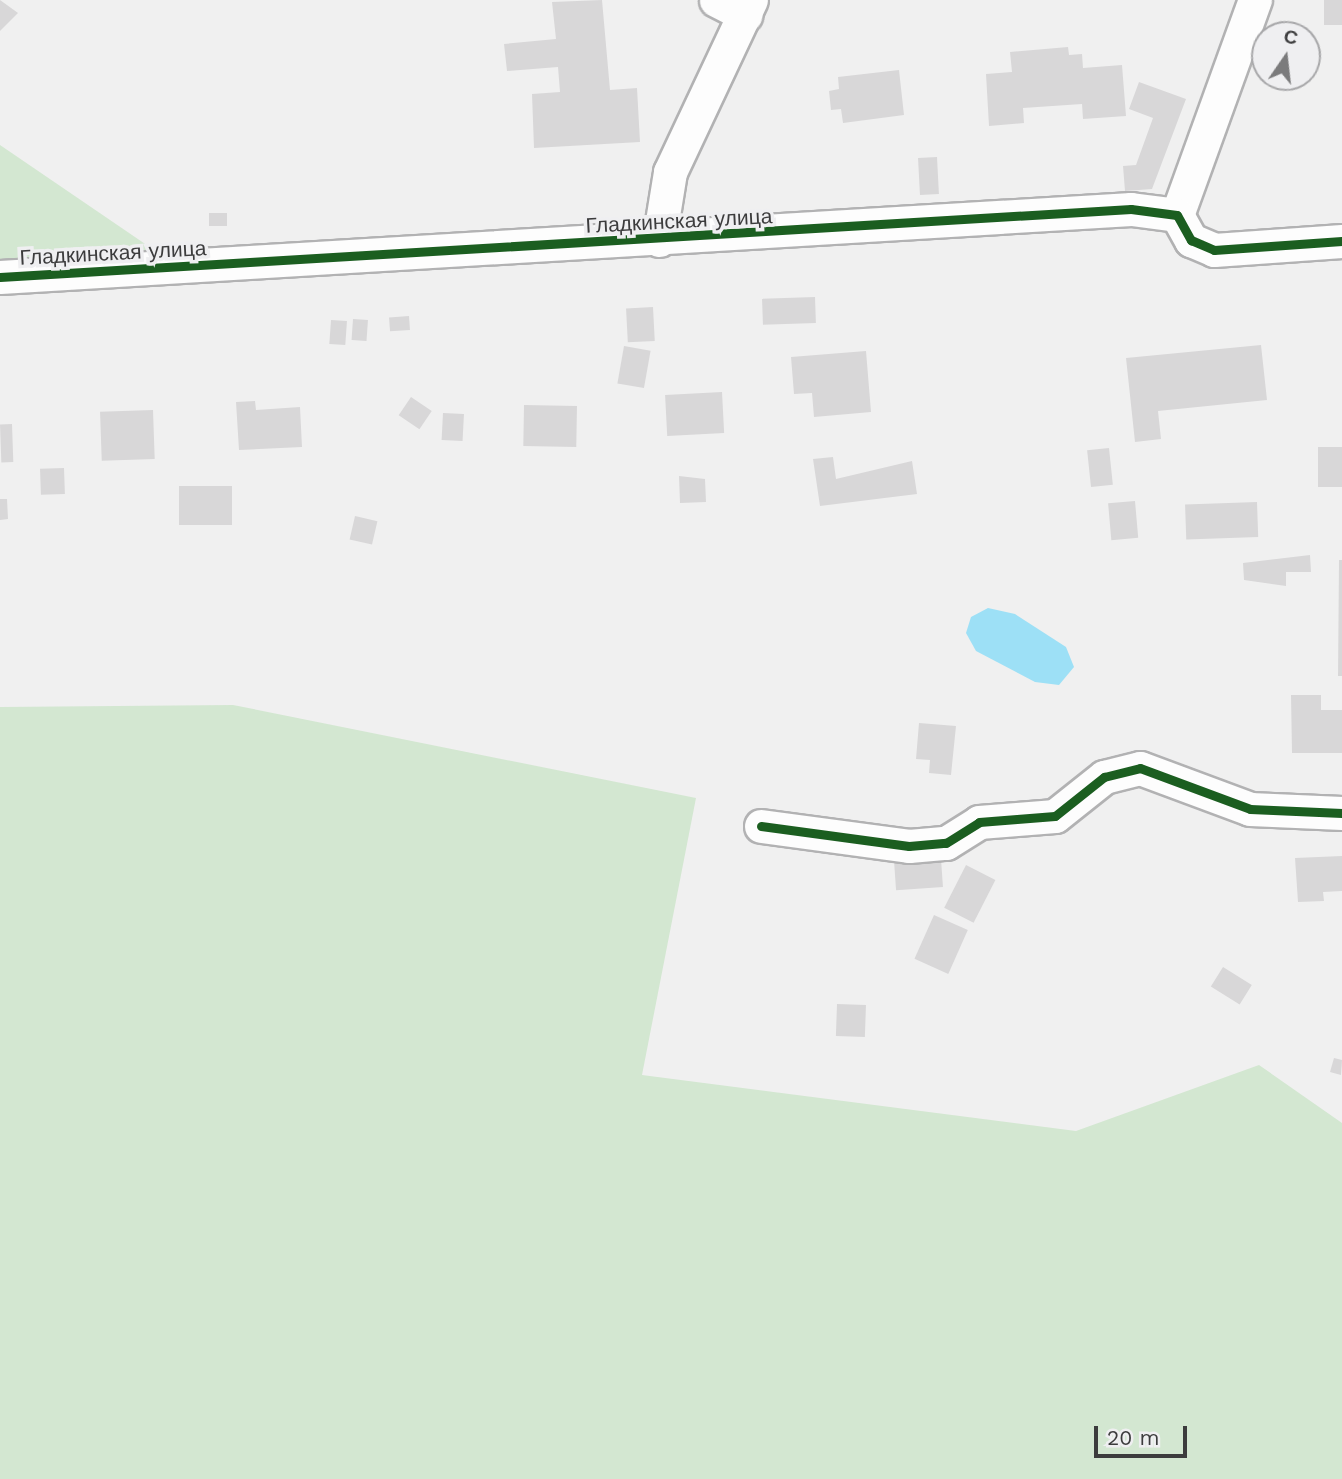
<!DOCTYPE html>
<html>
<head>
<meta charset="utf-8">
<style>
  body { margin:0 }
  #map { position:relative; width:1342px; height:1479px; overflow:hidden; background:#f0f0f0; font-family:"Work Sans",sans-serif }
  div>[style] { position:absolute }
  .green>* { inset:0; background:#d3e7d1 }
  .water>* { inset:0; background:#9de0f6 }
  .building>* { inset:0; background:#d8d7d8; transform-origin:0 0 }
  .roads { filter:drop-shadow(2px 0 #b2b2b3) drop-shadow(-2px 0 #b2b2b3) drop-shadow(0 2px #b2b2b3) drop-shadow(0 -2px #b2b2b3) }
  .minor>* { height:33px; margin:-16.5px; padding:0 16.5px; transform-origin:16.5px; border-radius:16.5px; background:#fdfdfd }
  .cycleway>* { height:9px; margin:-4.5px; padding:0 4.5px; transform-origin:4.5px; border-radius:4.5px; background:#1b5e20 }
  span { translate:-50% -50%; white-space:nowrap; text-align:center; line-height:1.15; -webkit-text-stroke:7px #efeff1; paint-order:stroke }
  .street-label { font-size:21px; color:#3c3c3d }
  .north { position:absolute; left:1251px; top:21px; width:70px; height:70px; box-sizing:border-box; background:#efeff1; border:2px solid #a7a7a9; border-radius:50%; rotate:14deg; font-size:19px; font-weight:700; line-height:28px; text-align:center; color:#3c3c3d }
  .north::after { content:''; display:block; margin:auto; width:24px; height:32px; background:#7b7b7c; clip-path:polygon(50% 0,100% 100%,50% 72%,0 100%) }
  .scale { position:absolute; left:1094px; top:1426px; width:93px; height:32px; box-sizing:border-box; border:4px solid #3c3c3d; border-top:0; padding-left:9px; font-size:21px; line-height:24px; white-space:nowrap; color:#3c3c3d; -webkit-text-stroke:5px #efeff1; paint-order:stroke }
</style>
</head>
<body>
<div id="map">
  <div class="green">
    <i style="clip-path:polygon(0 145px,154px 250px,0 260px)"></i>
    <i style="clip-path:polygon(233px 705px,696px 798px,642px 1075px,1076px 1131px,1259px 1065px,1342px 1123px,1342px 1479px,0 1479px,0 707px)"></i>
  </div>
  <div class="water">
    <i style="clip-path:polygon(988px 608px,1015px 614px,1066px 647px,1074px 667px,1059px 685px,1035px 682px,976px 651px,966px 633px,971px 617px)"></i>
  </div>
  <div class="building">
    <i style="clip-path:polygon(0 0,18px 13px,0 31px)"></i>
    <i style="clip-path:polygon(602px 0,610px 90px,637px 88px,640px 142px,534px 148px,532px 94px,560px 92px,558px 67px,507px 71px,504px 44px,556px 39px,552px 2px)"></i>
    <i style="left:1324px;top:0;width:18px;height:25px"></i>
    <i style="clip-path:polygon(1068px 47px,1069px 55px,1082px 54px,1083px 68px,1122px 65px,1126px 116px,1083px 119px,1082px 104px,1023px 108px,1024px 123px,989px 126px,986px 74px,1012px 72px,1010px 52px)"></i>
    <i style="clip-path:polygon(899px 70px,904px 115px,843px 123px,841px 109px,831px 110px,829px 91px,839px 89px,838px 77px)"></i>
    <i style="clip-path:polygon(1139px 82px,1186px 99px,1152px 189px,1125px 191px,1123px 166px,1136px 165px,1153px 118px,1129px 109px)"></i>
    <i style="left:937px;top:157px;width:37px;height:19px;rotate:87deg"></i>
    <i style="left:209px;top:213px;width:18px;height:13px"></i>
    <i style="left:815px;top:297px;width:26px;height:53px;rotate:88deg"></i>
    <i style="left:653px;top:307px;width:34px;height:27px;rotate:87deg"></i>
    <i style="left:409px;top:316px;width:14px;height:20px;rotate:86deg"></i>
    <i style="left:353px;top:319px;width:15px;height:21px;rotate:4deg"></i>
    <i style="left:331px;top:320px;width:16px;height:24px;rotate:4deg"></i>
    <i style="clip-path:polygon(1261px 345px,1267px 400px,1158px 411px,1161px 439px,1135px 442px,1126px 358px)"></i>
    <i style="left:624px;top:346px;width:27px;height:38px;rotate:10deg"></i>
    <i style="clip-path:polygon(866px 351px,871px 412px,814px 417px,812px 393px,794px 394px,791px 357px)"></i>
    <i style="left:722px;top:392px;width:41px;height:57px;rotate:87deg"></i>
    <i style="left:411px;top:397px;width:25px;height:22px;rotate:34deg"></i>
    <i style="clip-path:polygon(255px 401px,256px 410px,300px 407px,302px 447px,239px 450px,236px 402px)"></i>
    <i style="left:524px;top:405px;width:53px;height:41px;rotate:1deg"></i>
    <i style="left:153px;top:410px;width:49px;height:53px;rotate:88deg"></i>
    <i style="left:443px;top:413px;width:21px;height:27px;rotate:3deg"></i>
    <i style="left:12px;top:424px;width:38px;height:12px;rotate:88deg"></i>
    <i style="left:1318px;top:447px;width:24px;height:40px"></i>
    <i style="left:1109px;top:448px;width:37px;height:22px;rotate:84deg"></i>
    <i style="clip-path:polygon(833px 457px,836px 479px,912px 461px,917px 494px,820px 506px,813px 459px)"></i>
    <i style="left:64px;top:468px;width:26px;height:24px;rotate:88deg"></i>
    <i style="clip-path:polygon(679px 476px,705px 479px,706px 502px,680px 503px)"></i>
    <i style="left:179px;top:486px;width:53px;height:39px"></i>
    <i style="clip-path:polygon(0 499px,7px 499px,8px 519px,0 520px)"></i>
    <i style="left:1135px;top:501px;width:37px;height:27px;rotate:85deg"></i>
    <i style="left:1257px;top:502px;width:35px;height:72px;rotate:88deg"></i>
    <i style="left:355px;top:516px;width:23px;height:24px;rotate:13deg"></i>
    <i style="clip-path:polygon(1310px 555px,1311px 572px,1286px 572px,1286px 586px,1244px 580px,1243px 563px)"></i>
    <i style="clip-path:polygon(1339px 560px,1342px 560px,1342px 676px,1338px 676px)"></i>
    <i style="clip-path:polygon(1291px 695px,1321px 695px,1321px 710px,1342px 710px,1342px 753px,1292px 753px)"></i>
    <i style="clip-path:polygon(919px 723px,956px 726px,951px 775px,929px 773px,930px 760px,916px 759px)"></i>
    <i style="clip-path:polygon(1342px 856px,1342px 891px,1323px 892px,1324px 901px,1298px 902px,1295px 858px)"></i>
    <i style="left:941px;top:859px;width:28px;height:47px;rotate:86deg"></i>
    <i style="left:966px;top:865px;width:33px;height:48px;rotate:27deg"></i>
    <i style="left:934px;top:915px;width:37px;height:48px;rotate:24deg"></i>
    <i style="left:1223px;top:967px;width:34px;height:23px;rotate:32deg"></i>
    <i style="left:837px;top:1004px;width:29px;height:32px;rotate:2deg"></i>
    <i style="clip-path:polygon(1334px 1058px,1342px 1060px,1341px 1075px,1330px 1072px)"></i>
  </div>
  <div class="roads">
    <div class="minor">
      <i style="left:716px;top:0;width:33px;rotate:27deg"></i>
      <i style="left:1177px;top:215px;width:229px;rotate:-70.1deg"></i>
      <i style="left:659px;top:240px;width:69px;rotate:-80.8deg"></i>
      <i style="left:670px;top:172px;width:190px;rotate:-64.8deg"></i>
      <i style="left:0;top:277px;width:1133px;rotate:-3.44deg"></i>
      <i style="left:1131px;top:209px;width:46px;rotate:7.4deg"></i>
      <i style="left:1177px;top:215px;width:29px;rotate:61deg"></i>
      <i style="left:1191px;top:240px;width:25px;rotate:23deg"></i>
      <i style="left:1214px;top:250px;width:128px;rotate:-4deg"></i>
      <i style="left:761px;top:826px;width:149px;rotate:7.7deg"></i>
      <i style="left:909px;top:846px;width:37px;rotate:-5deg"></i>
      <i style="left:946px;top:843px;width:39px;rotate:-32deg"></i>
      <i style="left:979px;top:822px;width:76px;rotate:-4.5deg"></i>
      <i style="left:1055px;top:816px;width:63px;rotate:-38.5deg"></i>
      <i style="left:1104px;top:777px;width:37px;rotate:-14deg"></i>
      <i style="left:1140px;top:768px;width:117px;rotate:20.4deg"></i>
      <i style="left:1250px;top:809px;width:92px;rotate:2.5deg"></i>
    </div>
  </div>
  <div class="cycleway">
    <i style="left:0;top:277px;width:1133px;rotate:-3.44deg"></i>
    <i style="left:1131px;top:209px;width:46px;rotate:7.4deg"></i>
    <i style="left:1177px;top:215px;width:29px;rotate:61deg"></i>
    <i style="left:1191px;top:240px;width:25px;rotate:23deg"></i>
    <i style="left:1214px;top:250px;width:128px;rotate:-4deg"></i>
    <i style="left:761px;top:826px;width:149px;rotate:7.7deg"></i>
    <i style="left:909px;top:846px;width:37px;rotate:-5deg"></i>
    <i style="left:946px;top:843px;width:39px;rotate:-32deg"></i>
    <i style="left:979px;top:822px;width:76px;rotate:-4.5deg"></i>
    <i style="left:1055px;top:816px;width:63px;rotate:-38.5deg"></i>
    <i style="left:1104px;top:777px;width:37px;rotate:-14deg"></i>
    <i style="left:1140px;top:768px;width:117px;rotate:20.4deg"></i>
    <i style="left:1250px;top:809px;width:92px;rotate:2.5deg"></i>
  </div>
  <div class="street-label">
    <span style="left:679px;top:221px;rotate:-3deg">Гладкинская улица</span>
    <span style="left:113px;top:253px;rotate:-3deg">Гладкинская улица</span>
  </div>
  <div class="north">С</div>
  <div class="scale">20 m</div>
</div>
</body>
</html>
